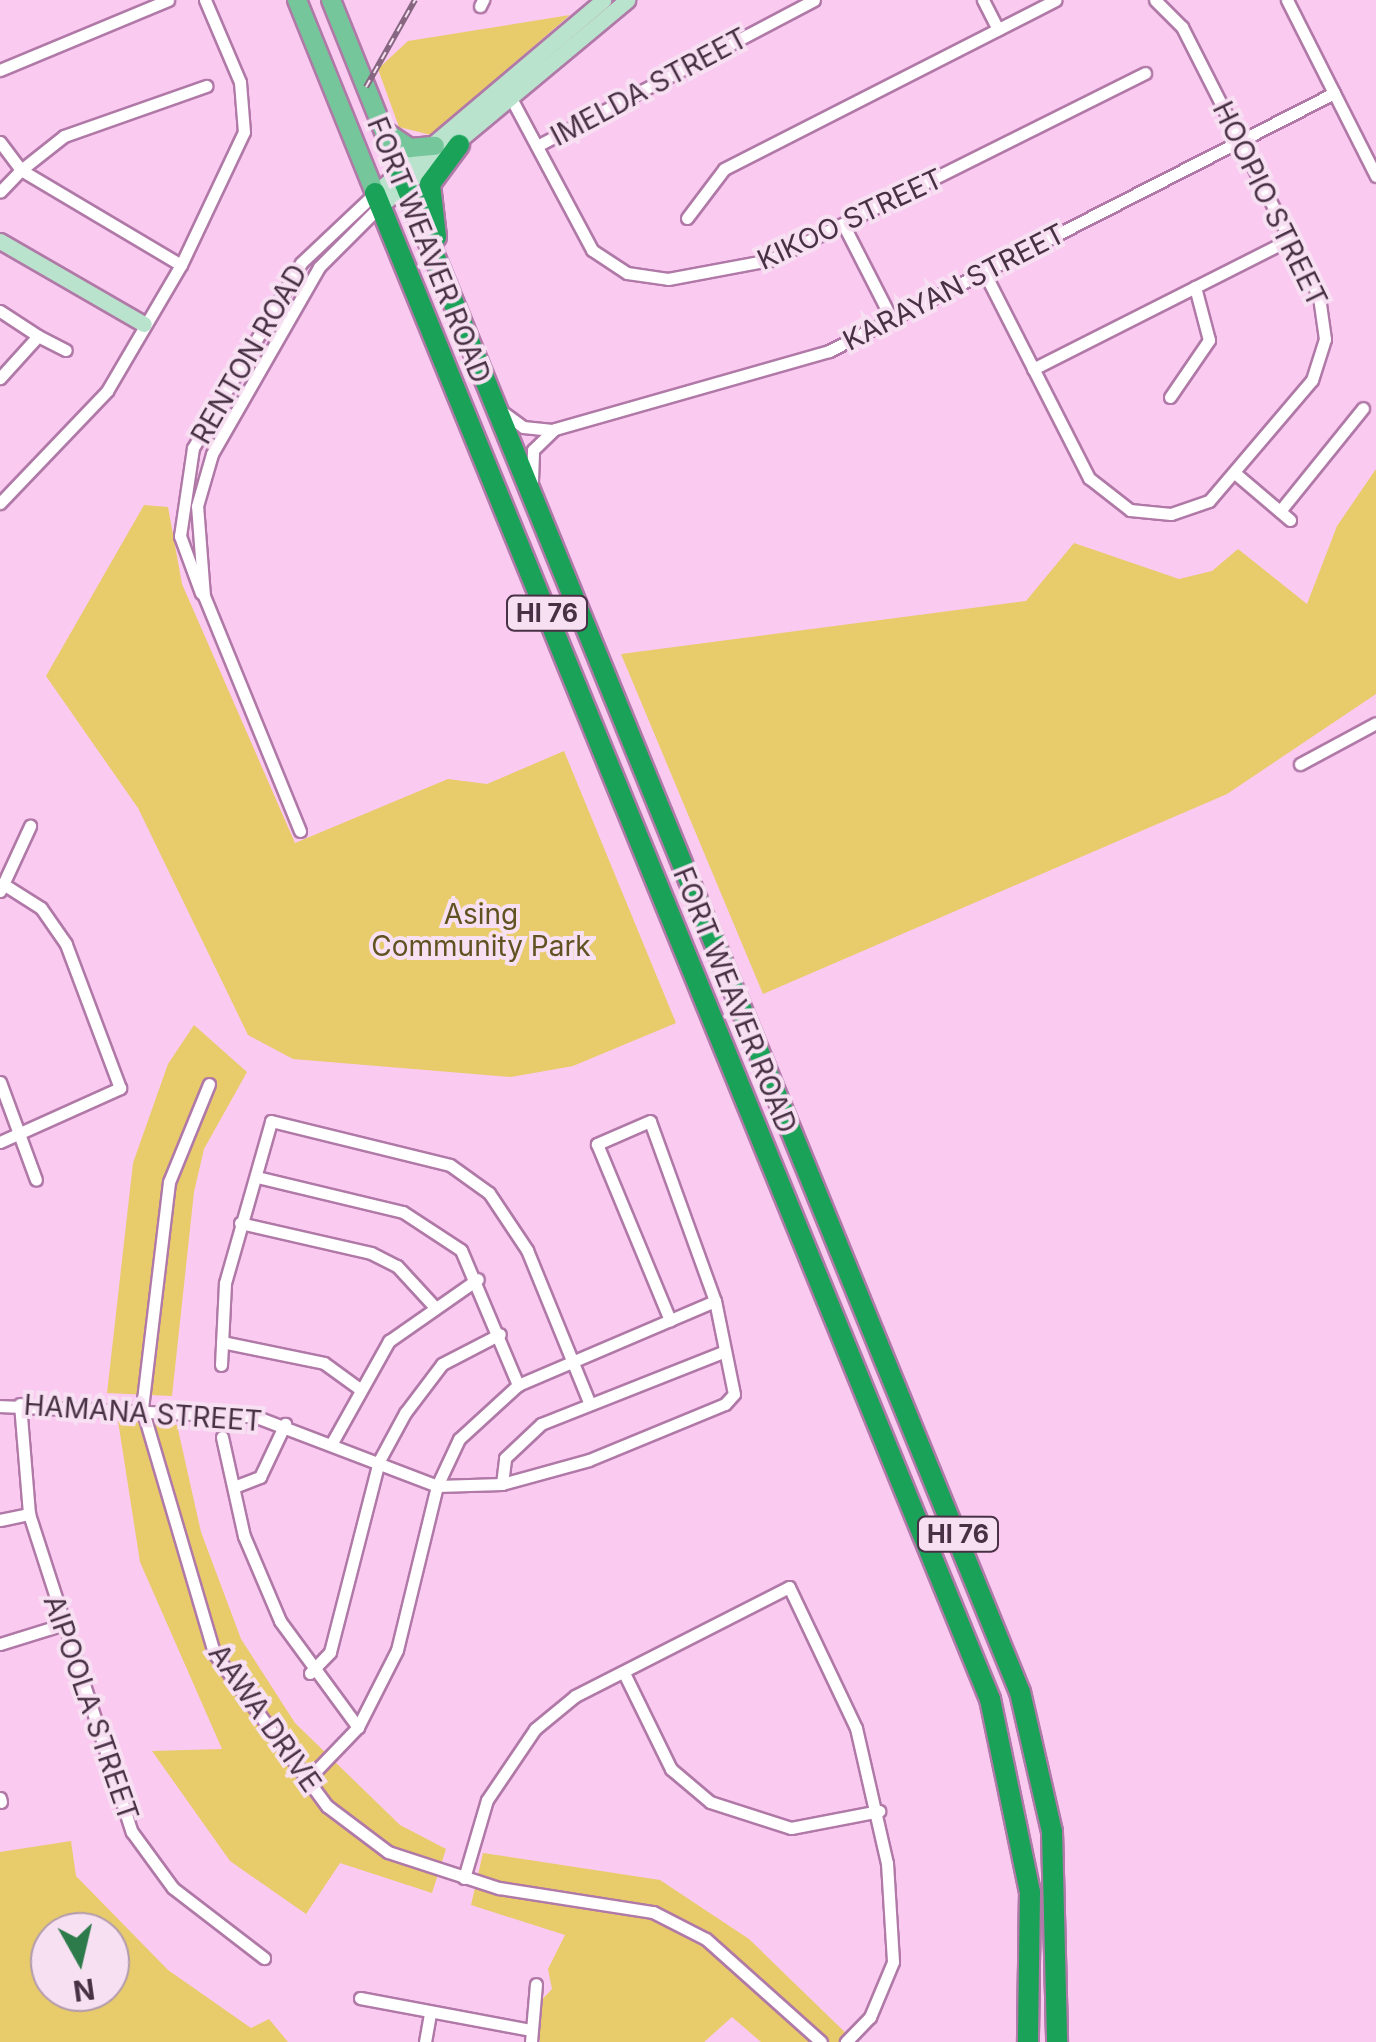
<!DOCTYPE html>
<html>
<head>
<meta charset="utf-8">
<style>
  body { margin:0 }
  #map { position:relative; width:1376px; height:2042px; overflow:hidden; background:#facaf1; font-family:Inter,sans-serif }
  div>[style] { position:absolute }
  .green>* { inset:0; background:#e8cb6a }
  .roads { filter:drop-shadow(2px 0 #b079a7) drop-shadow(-2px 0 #b079a7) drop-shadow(0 2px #b079a7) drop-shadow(0 -2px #b079a7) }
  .street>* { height:11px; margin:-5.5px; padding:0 5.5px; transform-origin:5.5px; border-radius:5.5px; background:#fff }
  .secondary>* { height:15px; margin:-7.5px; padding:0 7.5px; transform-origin:7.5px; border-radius:7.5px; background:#bae3cd }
  .primary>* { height:18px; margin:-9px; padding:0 9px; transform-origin:9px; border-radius:9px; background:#75c79b }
  .highway>* { height:20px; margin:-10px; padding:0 10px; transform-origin:10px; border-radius:10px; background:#19a258 }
  .rail>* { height:6px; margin-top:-3px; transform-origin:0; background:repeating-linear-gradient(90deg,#f8e0f3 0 8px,#876681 0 16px); box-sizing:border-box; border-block:2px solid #876681 }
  span { translate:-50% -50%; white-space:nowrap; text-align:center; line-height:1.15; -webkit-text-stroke:8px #f8e0f3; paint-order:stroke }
  .shield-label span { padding:2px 8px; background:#f8e0f3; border:2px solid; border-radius:8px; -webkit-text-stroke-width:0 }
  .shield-label { font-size:25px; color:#493145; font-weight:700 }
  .street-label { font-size:28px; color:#493145 }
  .park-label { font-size:28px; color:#605221 }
  .north { position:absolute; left:30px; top:1912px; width:100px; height:100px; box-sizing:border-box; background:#f8e0f3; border:2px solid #b29aad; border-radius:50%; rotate:172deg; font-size:28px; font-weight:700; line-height:40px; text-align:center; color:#493145 }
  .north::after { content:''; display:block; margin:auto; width:35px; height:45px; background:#2d7a4a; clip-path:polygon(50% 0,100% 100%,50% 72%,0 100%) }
</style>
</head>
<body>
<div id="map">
  <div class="green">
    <i style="clip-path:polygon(570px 15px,431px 135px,399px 127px,378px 69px,408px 41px)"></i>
    <i style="clip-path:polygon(1376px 469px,1376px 694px,1227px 794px,763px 994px,621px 654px,1026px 601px,1074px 543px,1179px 579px,1212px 571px,1238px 549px,1307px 604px,1337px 526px)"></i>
    <i style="clip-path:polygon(144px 505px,168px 507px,182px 584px,295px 843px,448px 779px,487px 784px,564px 751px,676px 1023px,573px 1066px,511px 1077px,293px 1059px,248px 1035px,138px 808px,46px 676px)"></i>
    <i style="clip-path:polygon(194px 1025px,247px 1072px,204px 1149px,194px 1192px,172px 1396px,107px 1393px,133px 1163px,168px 1064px)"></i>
    <i style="clip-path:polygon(118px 1421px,177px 1425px,201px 1532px,241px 1639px,295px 1723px,400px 1825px,446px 1849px,432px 1893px,340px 1863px,306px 1914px,230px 1861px,152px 1751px,222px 1749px,140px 1562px)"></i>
    <i style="clip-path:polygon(evenodd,71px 1841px,76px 1876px,168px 1970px,251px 2028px,269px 2019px,288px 2042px,0 2042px,0 1852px,71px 1841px,50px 1932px,110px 1932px,110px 1992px,50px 1992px,50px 1932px)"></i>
    <i style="clip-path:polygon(483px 1853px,660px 1880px,749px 1939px,855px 2042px,761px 2042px,732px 2017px,704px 2042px,540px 2042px,533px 2009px,552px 1989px,548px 1969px,565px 1935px,471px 1905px)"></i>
  </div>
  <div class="roads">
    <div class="street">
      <i style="left:983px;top:0;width:33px;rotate:63deg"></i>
      <i style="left:1287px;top:0;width:197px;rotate:63.2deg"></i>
      <i style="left:480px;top:6px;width:7px;rotate:-63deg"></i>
      <i style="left:0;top:70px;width:182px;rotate:-22.6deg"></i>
      <i style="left:512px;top:100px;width:170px;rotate:61.9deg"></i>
      <i style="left:592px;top:250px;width:42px;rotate:33.3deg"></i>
      <i style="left:627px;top:273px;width:41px;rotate:8.3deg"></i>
      <i style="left:668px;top:279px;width:104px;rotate:-10.6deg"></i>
      <i style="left:770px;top:260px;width:419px;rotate:-26.5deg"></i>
      <i style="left:0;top:142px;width:35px;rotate:53deg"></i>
      <i style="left:21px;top:170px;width:30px;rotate:134deg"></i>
      <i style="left:537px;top:146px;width:313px;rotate:-27.8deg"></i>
      <i style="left:687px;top:218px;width:61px;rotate:-52.9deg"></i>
      <i style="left:724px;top:169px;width:372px;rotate:-27deg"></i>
      <i style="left:844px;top:226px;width:106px;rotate:62.9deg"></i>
      <i style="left:181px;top:265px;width:147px;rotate:-64.7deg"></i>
      <i style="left:244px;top:132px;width:50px;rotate:-94.6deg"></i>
      <i style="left:240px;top:82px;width:89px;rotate:-113.1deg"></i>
      <i style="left:984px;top:272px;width:231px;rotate:63deg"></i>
      <i style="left:1089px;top:478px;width:52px;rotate:38deg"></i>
      <i style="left:1130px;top:510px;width:41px;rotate:5.6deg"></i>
      <i style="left:1171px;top:514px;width:40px;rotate:-18.9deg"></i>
      <i style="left:1209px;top:501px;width:159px;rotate:-49.6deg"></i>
      <i style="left:1312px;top:380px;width:43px;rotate:-72.4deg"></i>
      <i style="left:1325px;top:339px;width:42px;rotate:-98.1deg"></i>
      <i style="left:1319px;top:297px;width:303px;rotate:-116.9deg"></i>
      <i style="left:1182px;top:27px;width:38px;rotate:-135deg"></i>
      <i style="left:0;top:311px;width:45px;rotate:33.3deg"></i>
      <i style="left:38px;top:336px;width:57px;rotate:132.1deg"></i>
      <i style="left:38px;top:336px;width:31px;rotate:27deg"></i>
      <i style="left:1033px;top:369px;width:288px;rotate:-26.8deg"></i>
      <i style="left:1170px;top:397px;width:69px;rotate:-55.6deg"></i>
      <i style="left:1209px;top:340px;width:55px;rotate:-104.8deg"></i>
      <i style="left:504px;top:413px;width:24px;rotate:36deg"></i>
      <i style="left:523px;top:427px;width:27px;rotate:6deg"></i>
      <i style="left:1236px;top:474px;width:71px;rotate:40.4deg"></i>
      <i style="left:532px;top:481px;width:31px;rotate:-88deg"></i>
      <i style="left:533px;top:450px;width:30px;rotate:-44deg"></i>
      <i style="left:555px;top:429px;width:285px;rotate:-15.9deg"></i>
      <i style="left:829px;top:351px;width:567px;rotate:-27.06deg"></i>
      <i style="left:0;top:503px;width:155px;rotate:-46.3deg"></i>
      <i style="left:107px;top:391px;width:146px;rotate:-59.6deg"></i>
      <i style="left:181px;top:265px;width:186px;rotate:-149.3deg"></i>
      <i style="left:21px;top:170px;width:55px;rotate:-38.3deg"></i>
      <i style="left:64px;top:136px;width:151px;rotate:-19.4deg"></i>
      <i style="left:1280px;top:511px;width:132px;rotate:-51.1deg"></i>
      <i style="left:201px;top:593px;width:61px;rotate:-110.2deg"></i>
      <i style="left:180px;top:536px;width:89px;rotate:-81.6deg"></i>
      <i style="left:193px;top:448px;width:214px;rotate:-59.7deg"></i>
      <i style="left:301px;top:263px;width:102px;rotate:-43.4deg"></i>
      <i style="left:1300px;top:764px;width:86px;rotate:-28.3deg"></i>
      <i style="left:300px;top:831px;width:254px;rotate:-112.2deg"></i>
      <i style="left:204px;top:596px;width:90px;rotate:-94.4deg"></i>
      <i style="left:197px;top:506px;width:54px;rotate:-73.9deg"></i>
      <i style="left:212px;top:454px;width:215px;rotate:-60.2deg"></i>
      <i style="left:319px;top:267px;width:86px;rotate:-45deg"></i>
      <i style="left:0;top:891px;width:72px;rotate:-65.2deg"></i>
      <i style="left:0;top:1082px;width:104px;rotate:69.8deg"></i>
      <i style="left:209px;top:1084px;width:106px;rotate:112.2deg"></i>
      <i style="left:169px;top:1182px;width:228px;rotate:96.8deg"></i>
      <i style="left:142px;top:1408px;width:255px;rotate:73.6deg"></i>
      <i style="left:214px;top:1653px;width:190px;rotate:53.6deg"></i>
      <i style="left:327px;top:1806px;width:76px;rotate:37deg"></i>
      <i style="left:388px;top:1852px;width:117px;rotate:18deg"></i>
      <i style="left:499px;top:1888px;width:156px;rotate:8.9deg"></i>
      <i style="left:653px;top:1912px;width:59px;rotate:27deg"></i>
      <i style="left:706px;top:1939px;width:154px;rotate:41.8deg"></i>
      <i style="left:0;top:1142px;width:132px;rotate:-24.2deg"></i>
      <i style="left:120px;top:1088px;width:154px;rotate:-110.6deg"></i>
      <i style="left:66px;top:944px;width:44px;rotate:-124.8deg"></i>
      <i style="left:41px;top:908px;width:45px;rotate:-147.7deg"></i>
      <i style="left:257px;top:1177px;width:150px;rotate:13.5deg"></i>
      <i style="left:403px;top:1212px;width:69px;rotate:33.2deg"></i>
      <i style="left:461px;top:1250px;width:147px;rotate:67.1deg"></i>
      <i style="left:240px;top:1223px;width:134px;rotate:12.9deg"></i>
      <i style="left:371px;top:1253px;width:29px;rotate:27deg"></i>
      <i style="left:397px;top:1266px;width:52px;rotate:47.4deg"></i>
      <i style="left:222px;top:1342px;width:104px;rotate:11.6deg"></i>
      <i style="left:324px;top:1363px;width:41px;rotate:36deg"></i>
      <i style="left:221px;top:1365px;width:82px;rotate:-87.2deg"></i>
      <i style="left:225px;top:1283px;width:168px;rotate:-74.1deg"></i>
      <i style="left:271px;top:1121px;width:184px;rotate:13.8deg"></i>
      <i style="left:450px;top:1165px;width:48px;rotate:35.7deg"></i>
      <i style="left:489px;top:1193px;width:69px;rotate:56.3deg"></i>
      <i style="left:527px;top:1250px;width:164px;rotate:67.8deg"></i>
      <i style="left:20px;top:1404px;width:110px;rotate:85.3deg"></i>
      <i style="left:29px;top:1514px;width:334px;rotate:72.1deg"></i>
      <i style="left:132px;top:1832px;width:69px;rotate:53.8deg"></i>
      <i style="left:173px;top:1888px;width:115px;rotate:37.6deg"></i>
      <i style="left:0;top:1406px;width:254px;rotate:2.3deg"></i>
      <i style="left:254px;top:1416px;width:196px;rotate:20.9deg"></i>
      <i style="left:437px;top:1486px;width:65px;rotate:-1.8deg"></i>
      <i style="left:502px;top:1484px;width:90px;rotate:-15.4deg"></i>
      <i style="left:589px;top:1460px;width:147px;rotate:-22.4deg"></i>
      <i style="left:725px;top:1404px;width:13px;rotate:-48deg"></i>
      <i style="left:734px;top:1394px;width:95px;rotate:-101.5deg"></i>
      <i style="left:715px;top:1301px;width:191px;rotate:-109.9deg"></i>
      <i style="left:650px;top:1121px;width:58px;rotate:156.5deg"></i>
      <i style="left:597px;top:1144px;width:191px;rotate:67.5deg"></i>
      <i style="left:222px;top:1437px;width:101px;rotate:77.5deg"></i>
      <i style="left:244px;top:1536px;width:92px;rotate:67deg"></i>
      <i style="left:280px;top:1621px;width:132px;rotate:53.7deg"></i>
      <i style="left:333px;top:1441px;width:115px;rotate:-60.8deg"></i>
      <i style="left:389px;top:1341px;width:108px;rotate:-34.9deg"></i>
      <i style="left:502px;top:1484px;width:26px;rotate:-83deg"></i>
      <i style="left:505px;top:1458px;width:50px;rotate:-43.4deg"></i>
      <i style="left:541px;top:1424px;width:198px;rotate:-21.6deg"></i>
      <i style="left:234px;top:1487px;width:28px;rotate:-21deg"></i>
      <i style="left:260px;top:1477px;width:59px;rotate:-64.7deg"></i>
      <i style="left:0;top:1520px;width:30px;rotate:-12deg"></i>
      <i style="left:0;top:1644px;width:64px;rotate:-17.3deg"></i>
      <i style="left:310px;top:1673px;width:29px;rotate:-46deg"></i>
      <i style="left:330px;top:1652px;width:197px;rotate:-75.6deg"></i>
      <i style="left:379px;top:1461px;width:55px;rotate:-61.6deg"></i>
      <i style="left:405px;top:1413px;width:61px;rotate:-52.9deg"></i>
      <i style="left:442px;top:1364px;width:65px;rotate:-27.3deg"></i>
      <i style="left:624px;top:1673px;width:107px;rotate:63.9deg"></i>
      <i style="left:671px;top:1769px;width:51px;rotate:40.2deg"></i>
      <i style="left:710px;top:1802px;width:85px;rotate:17.8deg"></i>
      <i style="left:791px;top:1828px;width:90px;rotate:-10.9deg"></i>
      <i style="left:306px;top:1781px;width:75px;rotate:-46.1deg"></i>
      <i style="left:358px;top:1727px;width:86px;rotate:-63.1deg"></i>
      <i style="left:397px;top:1650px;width:169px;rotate:-76.3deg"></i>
      <i style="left:437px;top:1486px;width:52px;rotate:-64.9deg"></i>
      <i style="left:459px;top:1439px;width:80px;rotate:-42.5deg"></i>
      <i style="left:518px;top:1385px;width:214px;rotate:-23.1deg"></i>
      <i style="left:0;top:1798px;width:4px;rotate:76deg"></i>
      <i style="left:464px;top:1878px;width:81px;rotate:-73.6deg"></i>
      <i style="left:487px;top:1800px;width:86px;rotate:-55.9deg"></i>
      <i style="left:535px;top:1729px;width:52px;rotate:-39.5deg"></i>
      <i style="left:575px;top:1696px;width:240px;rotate:-27deg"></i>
      <i style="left:789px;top:1587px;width:156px;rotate:64.6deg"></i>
      <i style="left:856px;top:1728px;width:139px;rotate:77.1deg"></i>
      <i style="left:887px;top:1863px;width:99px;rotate:86.5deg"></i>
      <i style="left:893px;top:1962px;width:60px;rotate:112.7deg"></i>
      <i style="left:870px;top:2017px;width:35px;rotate:134deg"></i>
      <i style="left:360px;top:1998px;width:169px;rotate:10.6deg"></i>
      <i style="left:425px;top:2042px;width:29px;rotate:-80deg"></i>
      <i style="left:531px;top:2042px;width:58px;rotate:-85.1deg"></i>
    </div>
    <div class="secondary">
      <i style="left:375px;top:193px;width:299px;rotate:-40.2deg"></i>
      <i style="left:380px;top:206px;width:322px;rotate:-39.8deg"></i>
      <i style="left:0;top:241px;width:166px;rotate:30deg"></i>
    </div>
    <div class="primary">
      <i style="left:297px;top:0;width:208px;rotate:68deg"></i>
      <i style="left:331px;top:0;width:188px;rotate:68.1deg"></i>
      <i style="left:386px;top:132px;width:29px;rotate:34deg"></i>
      <i style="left:410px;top:148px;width:25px;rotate:-5deg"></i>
    </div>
    <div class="highway">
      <i style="left:401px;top:174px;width:1639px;rotate:67.82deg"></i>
      <i style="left:1020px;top:1692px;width:144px;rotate:77.1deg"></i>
      <i style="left:1052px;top:1832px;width:210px;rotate:88.6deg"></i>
      <i style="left:375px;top:193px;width:1627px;rotate:67.79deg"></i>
      <i style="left:990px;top:1699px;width:197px;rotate:78.3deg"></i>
      <i style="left:1030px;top:1892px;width:150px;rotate:90.8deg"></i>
      <i style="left:436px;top:237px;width:53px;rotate:-96.5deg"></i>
      <i style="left:430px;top:184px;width:49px;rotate:-53.4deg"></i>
    </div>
  </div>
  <div class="rail">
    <i style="left:366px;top:87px;width:100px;rotate:-60.6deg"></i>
  </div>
  <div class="shield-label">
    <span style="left:547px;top:613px">HI 76</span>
    <span style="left:958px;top:1534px">HI 76</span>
  </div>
  <div class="street-label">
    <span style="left:649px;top:87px;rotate:-28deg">IMELDA STREET</span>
    <span style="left:1270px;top:204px;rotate:64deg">HOOPIO STREET</span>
    <span style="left:850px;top:219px;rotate:-25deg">KIKOO STREET</span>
    <span style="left:429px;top:250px;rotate:68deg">FORT WEAVER ROAD</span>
    <span style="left:954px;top:287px;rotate:-27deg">KARAYAN STREET</span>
    <span style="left:249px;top:354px;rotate:-60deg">RENTON ROAD</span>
    <span style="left:735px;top:1000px;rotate:68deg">FORT WEAVER ROAD</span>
    <span style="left:143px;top:1413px;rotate:4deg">HAMANA STREET</span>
    <span style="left:91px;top:1708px;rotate:71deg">AIPOOLA STREET</span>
    <span style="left:265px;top:1718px;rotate:55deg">AAWA DRIVE</span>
  </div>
  <div class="park-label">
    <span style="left:481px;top:930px">Asing<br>Community Park</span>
  </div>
  <div class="north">N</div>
</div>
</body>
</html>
